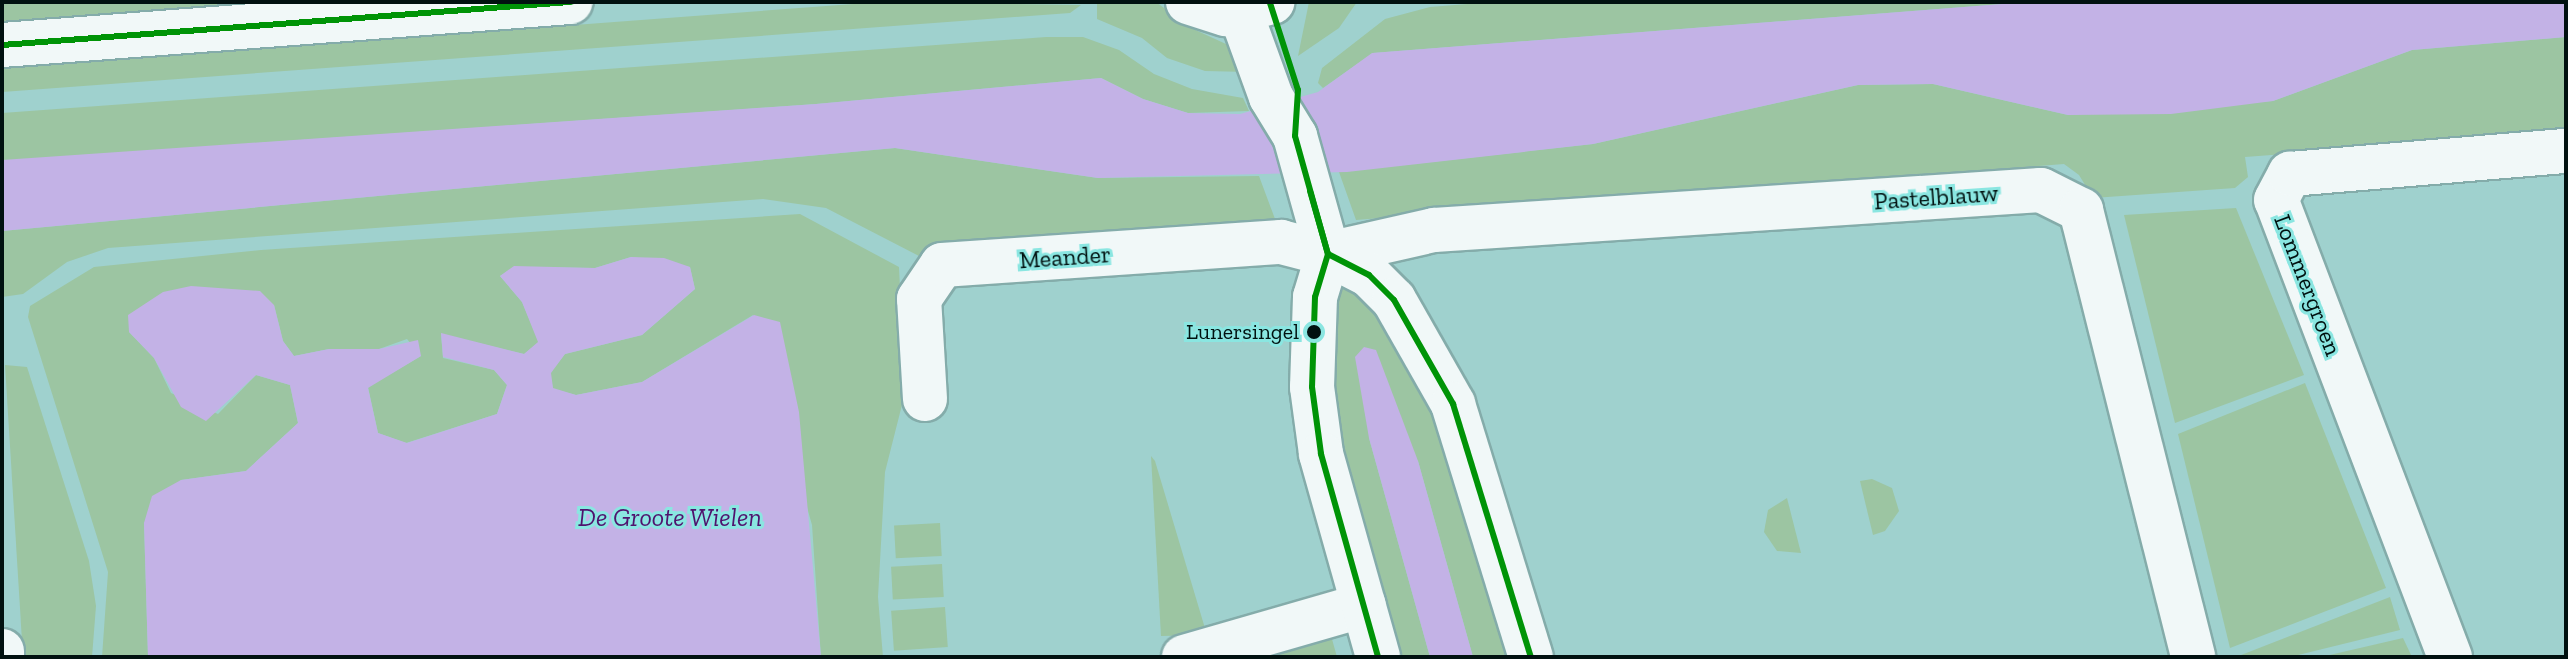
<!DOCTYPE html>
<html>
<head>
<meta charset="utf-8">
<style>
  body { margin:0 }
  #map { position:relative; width:2568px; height:659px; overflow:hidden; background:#9fd1ce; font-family:"Zilla Slab",serif }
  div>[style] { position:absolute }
  .green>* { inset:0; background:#9cc5a2; transform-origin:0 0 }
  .water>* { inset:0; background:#c3b2e6 }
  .roads { filter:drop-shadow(2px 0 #84acaa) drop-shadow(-2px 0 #84acaa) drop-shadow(0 2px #84acaa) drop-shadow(0 -2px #84acaa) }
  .street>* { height:44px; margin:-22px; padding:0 22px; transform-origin:22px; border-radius:22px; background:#f1f8f8 }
  .secondary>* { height:44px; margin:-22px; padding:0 22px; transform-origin:22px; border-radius:22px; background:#f1f8f8 }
  .bus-1>* { height:6px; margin:-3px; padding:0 3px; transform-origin:3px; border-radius:3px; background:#009407 }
  .dots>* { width:22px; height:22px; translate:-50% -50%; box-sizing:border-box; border:4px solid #8ae6e1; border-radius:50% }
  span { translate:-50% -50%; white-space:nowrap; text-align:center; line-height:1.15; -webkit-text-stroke:6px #8ae6e1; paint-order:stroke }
  .bus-label { font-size:22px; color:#011110 }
  .right { translate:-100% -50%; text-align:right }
  .street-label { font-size:24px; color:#011110 }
  .water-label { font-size:26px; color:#50126d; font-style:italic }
  .frame { position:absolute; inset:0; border:4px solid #011110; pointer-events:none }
</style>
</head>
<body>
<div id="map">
  <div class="green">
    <i style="clip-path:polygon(2px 2px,282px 2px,2px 23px)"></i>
    <i style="clip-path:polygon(880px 2px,1081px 5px,1070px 13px,2px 92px,2px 68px)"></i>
    <i style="clip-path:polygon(1097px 2px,1156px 2px,1191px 28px,1226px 44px,1248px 72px,1205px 71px,1167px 58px,1142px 38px,1097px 19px)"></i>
    <i style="clip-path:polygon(1309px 2px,1357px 2px,1339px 28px,1298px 56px)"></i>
    <i style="clip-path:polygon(1492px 2px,2028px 2px,1373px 53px,1323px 88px,1318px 83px,1322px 68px,1385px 19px,1430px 7px)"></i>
    <i style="clip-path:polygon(1046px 37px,1083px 37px,1119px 50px,1154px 74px,1192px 89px,1243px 98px,1249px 111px,1188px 113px,1143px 99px,1101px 78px,816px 104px,2px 161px,2px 113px)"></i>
    <i style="clip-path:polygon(2566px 37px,2566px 133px,2245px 157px,2248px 177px,2235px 188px,2093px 198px,2079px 175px,2064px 164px,1356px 220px,1339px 172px,1593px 144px,1858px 85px,1933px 84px,2068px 115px,2273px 101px,2412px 50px)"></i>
    <i style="clip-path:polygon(895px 148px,1098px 178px,1259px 176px,1278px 227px,919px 256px,826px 208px,763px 199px,108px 248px,67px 262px,23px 294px,2px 297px,2px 231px)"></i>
    <i style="clip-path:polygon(2236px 208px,2304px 375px,2175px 423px,2124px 215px)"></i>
    <i style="clip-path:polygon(800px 214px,899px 267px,905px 393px,885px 472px,878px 597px,883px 657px,821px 657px,812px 525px,753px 315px,642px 382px,576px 395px,553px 389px,550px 373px,565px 354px,642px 335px,695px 289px,690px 267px,631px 257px,595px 268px,514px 267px,500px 276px,522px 302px,539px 342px,524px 354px,441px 334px,443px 358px,494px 370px,507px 385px,497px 414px,406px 443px,378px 433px,368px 387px,421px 356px,407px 339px,379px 349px,329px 349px,294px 356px,283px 341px,274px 305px,129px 332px,154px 358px,171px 393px,218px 414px,256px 375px,290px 385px,298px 423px,246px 471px,181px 480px,144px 523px,148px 657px,102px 657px,108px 572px,28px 317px,30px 306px,94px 267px,261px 250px)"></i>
    <i style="clip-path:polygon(1347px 286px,1362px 286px,1437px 401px,1513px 657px,1473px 657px,1418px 461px,1369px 438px,1430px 657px,1387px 657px,1332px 460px,1334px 291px)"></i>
    <i style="clip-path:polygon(5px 365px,27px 367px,89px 561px,96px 606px,92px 657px,23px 657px)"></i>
    <i style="clip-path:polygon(2305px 383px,2386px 588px,2230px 648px,2178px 434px)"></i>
    <i style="clip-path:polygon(1151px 456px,1155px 461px,1207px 635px,1161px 636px)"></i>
    <i style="clip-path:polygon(1872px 479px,1892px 488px,1899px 511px,1885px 531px,1873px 535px,1860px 481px)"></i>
    <i style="clip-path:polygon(1787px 498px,1801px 553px,1777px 551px,1764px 532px,1768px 510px)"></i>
    <i style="left:940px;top:523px;width:33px;height:46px;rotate:87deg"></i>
    <i style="left:942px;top:564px;width:33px;height:51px;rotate:87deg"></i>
    <i style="clip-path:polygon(2390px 597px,2400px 630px,2290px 657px,2236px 657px)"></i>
    <i style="left:945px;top:607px;width:40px;height:54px;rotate:86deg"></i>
    <i style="clip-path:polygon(1330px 632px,1337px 657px,1247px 657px)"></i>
    <i style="clip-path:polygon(2403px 638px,2412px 657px,2321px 657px)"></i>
  </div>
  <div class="water">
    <i style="clip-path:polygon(2028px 2px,2566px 2px,2566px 37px,2412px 50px,2273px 101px,2171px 114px,2068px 115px,1933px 84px,1858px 85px,1593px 144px,1347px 172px,1098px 178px,895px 148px,2px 231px,2px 160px,816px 104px,1101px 78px,1143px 99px,1188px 113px,1240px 114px,1318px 92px,1372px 53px)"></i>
    <i style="clip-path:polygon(631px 257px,664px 258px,690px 267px,695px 289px,642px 335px,565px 354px,551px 373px,553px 388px,576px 395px,642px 382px,754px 315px,780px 322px,799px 412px,821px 657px,148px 657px,144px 523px,152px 496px,181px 480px,246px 471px,298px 423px,290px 385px,256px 375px,206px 421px,181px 407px,154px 358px,129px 332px,128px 315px,163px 292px,191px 286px,260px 291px,274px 305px,283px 341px,294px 356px,329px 349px,379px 349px,418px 340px,421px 356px,368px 388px,378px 433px,407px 443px,497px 414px,507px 385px,494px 370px,443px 357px,441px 333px,524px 354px,538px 342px,522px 302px,500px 276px,514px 266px,595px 268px)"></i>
    <i style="clip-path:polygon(1364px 347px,1376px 350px,1418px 461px,1473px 657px,1430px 657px,1369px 438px,1355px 357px)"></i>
  </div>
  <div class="roads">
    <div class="street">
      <i style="left:925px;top:399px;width:100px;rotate:-93.4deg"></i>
      <i style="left:919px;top:299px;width:41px;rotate:-55.9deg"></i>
      <i style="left:942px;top:265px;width:340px;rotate:-3.9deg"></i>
      <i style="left:1281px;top:242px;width:49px;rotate:14.3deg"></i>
      <i style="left:1328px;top:254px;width:109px;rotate:-12.8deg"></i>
      <i style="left:1434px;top:230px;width:608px;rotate:-3.77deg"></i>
      <i style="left:2041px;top:190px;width:45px;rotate:26.6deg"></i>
      <i style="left:2081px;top:210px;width:461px;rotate:75.9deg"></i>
      <i style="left:2px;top:651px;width:6px;rotate:90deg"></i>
      <i style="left:1184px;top:657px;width:187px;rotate:-16.1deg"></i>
      <i style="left:2450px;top:657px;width:489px;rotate:-110.8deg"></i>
      <i style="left:2276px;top:200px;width:30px;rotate:-62deg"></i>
      <i style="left:2290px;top:174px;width:277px;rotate:-4.8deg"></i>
    </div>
    <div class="secondary">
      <i style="left:1188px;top:2px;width:40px;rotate:18deg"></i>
      <i style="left:1226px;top:14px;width:48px;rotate:-14.6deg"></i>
      <i style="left:1241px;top:14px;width:88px;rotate:70.1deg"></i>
      <i style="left:1271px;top:97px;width:46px;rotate:58.4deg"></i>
      <i style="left:1295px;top:136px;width:123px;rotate:74.4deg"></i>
      <i style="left:1328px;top:254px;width:45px;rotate:106.8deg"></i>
      <i style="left:1315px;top:297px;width:90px;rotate:91.9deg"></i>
      <i style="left:1312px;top:387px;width:68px;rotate:82.3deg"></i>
      <i style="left:1321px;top:454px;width:211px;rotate:74.3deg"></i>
      <i style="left:2px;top:45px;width:570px;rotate:-4.33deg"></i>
      <i style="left:1328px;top:254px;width:46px;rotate:27.1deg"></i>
      <i style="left:1369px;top:275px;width:35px;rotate:45deg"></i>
      <i style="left:1394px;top:300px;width:120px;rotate:60.4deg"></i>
      <i style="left:1453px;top:404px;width:265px;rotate:72.9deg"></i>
    </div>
  </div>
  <div class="bus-1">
    <i style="left:1270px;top:3px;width:91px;rotate:72.2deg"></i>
    <i style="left:1298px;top:90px;width:46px;rotate:93.7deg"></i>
    <i style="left:1295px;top:136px;width:123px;rotate:74.4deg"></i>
    <i style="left:1328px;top:254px;width:46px;rotate:27.1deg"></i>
    <i style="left:1369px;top:275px;width:35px;rotate:45deg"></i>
    <i style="left:1394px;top:300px;width:120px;rotate:60.4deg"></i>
    <i style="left:1453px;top:404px;width:265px;rotate:72.9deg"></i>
    <i style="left:2px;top:45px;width:570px;rotate:-4.33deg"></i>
    <i style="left:1310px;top:191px;width:66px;rotate:74.1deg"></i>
    <i style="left:1328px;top:254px;width:45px;rotate:106.8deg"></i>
    <i style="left:1315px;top:297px;width:90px;rotate:91.9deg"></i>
    <i style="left:1312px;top:387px;width:68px;rotate:82.3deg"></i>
    <i style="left:1321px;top:454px;width:211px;rotate:74.3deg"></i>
  </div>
  <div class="dots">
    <i style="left:1314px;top:332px;background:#011110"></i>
  </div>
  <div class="bus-label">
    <span class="right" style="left:1299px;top:332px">Lunersingel</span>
  </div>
  <div class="street-label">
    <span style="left:1936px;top:197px;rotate:-4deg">Pastelblauw</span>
    <span style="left:1065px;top:257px;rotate:-4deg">Meander</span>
    <span style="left:2308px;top:285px;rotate:69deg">Lommergroen</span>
  </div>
  <div class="water-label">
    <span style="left:670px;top:518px">De Groote Wielen</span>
  </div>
  <div class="frame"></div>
</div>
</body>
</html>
